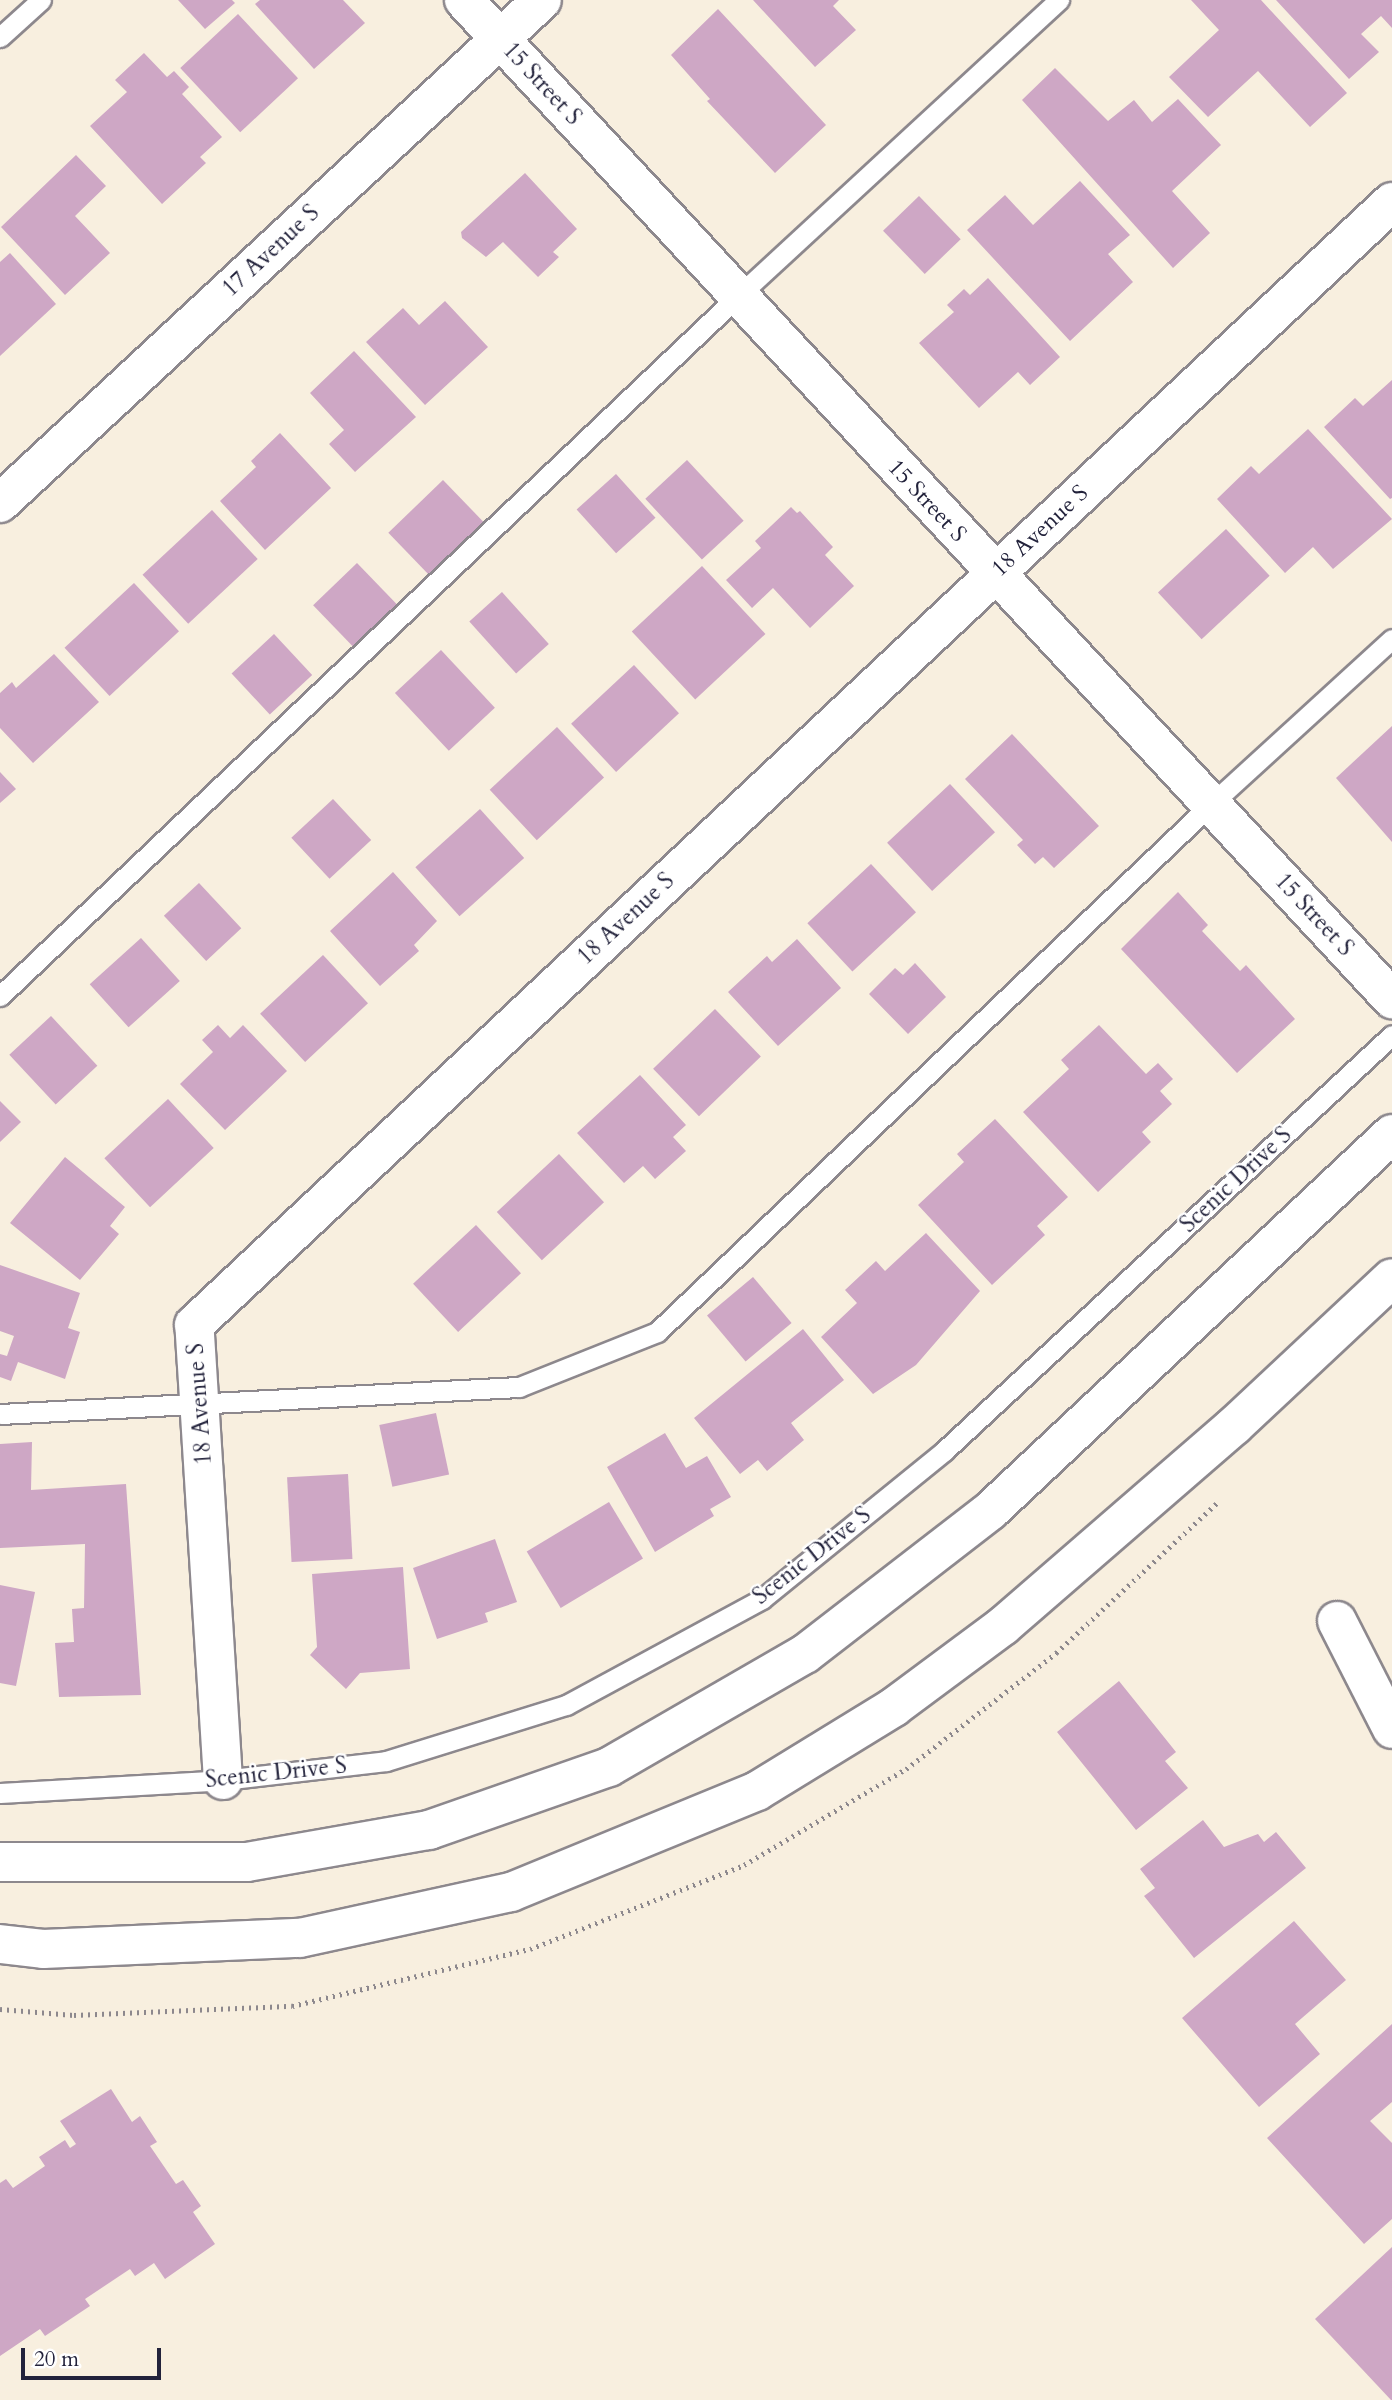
<!DOCTYPE html>
<html>
<head>
<meta charset="utf-8">
<style>
  body { margin:0 }
  #map { position:relative; width:1392px; height:2400px; overflow:hidden; background:#f8efdf; font-family:Cardo,serif }
  div>[style] { position:absolute }
  .building>* { inset:0; background:#cea7c5; transform-origin:0 0 }
  .path>* { height:4.5px; margin-top:-2.25px; transform-origin:0; background:repeating-linear-gradient(90deg,#8d888d 0 2px,transparent 0 7px) }
  .roads { filter:drop-shadow(2px 0 #8d888d) drop-shadow(-2px 0 #8d888d) drop-shadow(0 2px #8d888d) drop-shadow(0 -2px #8d888d) }
  .service>* { height:19px; margin:-9.5px; padding:0 9.5px; transform-origin:9.5px; border-radius:9.5px; background:#fff }
  .minor>* { height:38px; margin:-19px; padding:0 19px; transform-origin:19px; border-radius:19px; background:#fff }
  .primary>* { height:38px; margin:-19px; padding:0 19px; transform-origin:19px; border-radius:19px; background:#fff }
  span { translate:-50% -50%; white-space:nowrap; text-align:center; line-height:1.15; -webkit-text-stroke:5px #fff; paint-order:stroke }
  .street-label { font-size:23px; color:#22223b }
  .scale { position:absolute; left:21px; top:2348px; width:140px; height:32px; box-sizing:border-box; border:4px solid #22223b; border-top:0; padding-left:9px; font-size:21px; line-height:24px; white-space:nowrap; color:#22223b; -webkit-text-stroke:5px #fff; paint-order:stroke }
</style>
</head>
<body>
<div id="map">
  <div class="building">
    <i style="clip-path:polygon(178px 0,232px 0,235px 3px,205px 29px)"></i>
    <i style="clip-path:polygon(260px 0,343px 0,365px 23px,314px 69px,255px 4px)"></i>
    <i style="clip-path:polygon(753px 0,839px 0,833px 6px,856px 30px,815px 67px)"></i>
    <i style="clip-path:polygon(1191px 0,1261px 0,1347px 93px,1310px 127px,1258px 71px,1208px 117px,1169px 77px,1219px 30px)"></i>
    <i style="clip-path:polygon(1276px 0,1392px 0,1392px 28px,1381px 16px,1361px 34px,1379px 52px,1349px 79px)"></i>
    <i style="clip-path:polygon(718px 9px,826px 125px,775px 173px,707px 101px,710px 99px,671px 55px)"></i>
    <i style="left:238px;top:14px;width:88px;height:79px;rotate:47deg"></i>
    <i style="clip-path:polygon(144px 53px,167px 77px,174px 71px,189px 87px,182px 94px,222px 137px,200px 157px,206px 163px,162px 204px,90px 126px,127px 92px,115px 80px)"></i>
    <i style="clip-path:polygon(1055px 68px,1108px 121px,1134px 100px,1152px 122px,1178px 99px,1221px 145px,1172px 191px,1210px 233px,1173px 268px,1022px 100px)"></i>
    <i style="clip-path:polygon(76px 155px,106px 186px,75px 216px,110px 253px,65px 295px,1px 227px)"></i>
    <i style="clip-path:polygon(525px 173px,577px 229px,553px 252px,559px 257px,538px 277px,503px 242px,486px 257px,462px 238px,461px 232px)"></i>
    <i style="clip-path:polygon(1080px 181px,1130px 235px,1108px 254px,1133px 282px,1070px 341px,967px 230px,1005px 195px,1033px 225px)"></i>
    <i style="left:919px;top:196px;width:60px;height:50px;rotate:46deg"></i>
    <i style="clip-path:polygon(10px 253px,56px 304px,0 356px,0 262px)"></i>
    <i style="clip-path:polygon(988px 278px,1060px 357px,1030px 385px,1018px 372px,979px 408px,919px 343px,954px 312px,947px 305px,964px 289px,970px 295px)"></i>
    <i style="clip-path:polygon(445px 301px,488px 347px,425px 405px,366px 342px,403px 308px,419px 325px)"></i>
    <i style="clip-path:polygon(354px 351px,416px 417px,355px 472px,329px 444px,344px 430px,310px 393px)"></i>
    <i style="clip-path:polygon(1392px 380px,1392px 498px,1390px 499px,1324px 427px,1355px 398px,1363px 406px)"></i>
    <i style="clip-path:polygon(1308px 429px,1392px 519px,1333px 569px,1313px 547px,1285px 573px,1217px 499px,1251px 466px,1259px 474px)"></i>
    <i style="clip-path:polygon(280px 433px,331px 488px,265px 550px,220px 501px,256px 467px,251px 461px)"></i>
    <i style="left:687px;top:460px;width:83px;height:57px;rotate:47deg"></i>
    <i style="left:616px;top:474px;width:59px;height:53px;rotate:48deg"></i>
    <i style="left:443px;top:480px;width:59px;height:76px;rotate:46deg"></i>
    <i style="clip-path:polygon(791px 507px,797px 513px,800px 511px,833px 547px,825px 555px,854px 586px,810px 628px,773px 588px,752px 608px,726px 580px,761px 548px,755px 541px)"></i>
    <i style="left:212px;top:510px;width:67px;height:95px;rotate:47deg"></i>
    <i style="left:1226px;top:529px;width:64px;height:93px;rotate:47deg"></i>
    <i style="left:357px;top:563px;width:58px;height:61px;rotate:46deg"></i>
    <i style="left:702px;top:566px;width:93px;height:96px;rotate:47deg"></i>
    <i style="left:134px;top:583px;width:66px;height:95px;rotate:47deg"></i>
    <i style="left:502px;top:592px;width:70px;height:44px;rotate:48deg"></i>
    <i style="left:274px;top:634px;width:56px;height:58px;rotate:47deg"></i>
    <i style="left:441px;top:650px;width:79px;height:63px;rotate:47deg"></i>
    <i style="clip-path:polygon(54px 654px,99px 702px,33px 763px,0 728px,0 693px,12px 682px,16px 688px)"></i>
    <i style="left:634px;top:665px;width:66px;height:86px;rotate:47deg"></i>
    <i style="clip-path:polygon(1392px 726px,1392px 842px,1336px 778px)"></i>
    <i style="left:557px;top:727px;width:69px;height:92px;rotate:47deg"></i>
    <i style="clip-path:polygon(1012px 734px,1099px 826px,1054px 868px,1043px 857px,1035px 864px,1017px 845px,1023px 840px,965px 779px)"></i>
    <i style="clip-path:polygon(0 772px,16px 789px,0 803px)"></i>
    <i style="left:950px;top:784px;width:66px;height:86px;rotate:47deg"></i>
    <i style="left:333px;top:799px;width:56px;height:57px;rotate:47deg"></i>
    <i style="left:480px;top:809px;width:66px;height:87px;rotate:48deg"></i>
    <i style="left:871px;top:864px;width:66px;height:87px;rotate:47deg"></i>
    <i style="clip-path:polygon(393px 872px,437px 921px,414px 945px,419px 951px,380px 986px,330px 931px)"></i>
    <i style="left:199px;top:883px;width:62px;height:48px;rotate:47deg"></i>
    <i style="clip-path:polygon(1178px 892px,1208px 925px,1202px 931px,1240px 971px,1246px 965px,1295px 1019px,1237px 1073px,1121px 949px)"></i>
    <i style="left:141px;top:938px;width:58px;height:69px;rotate:48deg"></i>
    <i style="clip-path:polygon(797px 939px,841px 988px,778px 1046px,728px 992px,767px 956px,772px 962px)"></i>
    <i style="left:323px;top:955px;width:66px;height:86px;rotate:47deg"></i>
    <i style="clip-path:polygon(915px 963px,946px 997px,908px 1034px,869px 994px,895px 968px,903px 975px)"></i>
    <i style="left:715px;top:1009px;width:66px;height:86px;rotate:46deg"></i>
    <i style="left:51px;top:1016px;width:68px;height:57px;rotate:47deg"></i>
    <i style="clip-path:polygon(218px 1025px,230px 1038px,243px 1025px,287px 1071px,225px 1130px,180px 1084px,213px 1052px,202px 1040px)"></i>
    <i style="clip-path:polygon(1099px 1025px,1146px 1074px,1158px 1063px,1173px 1079px,1160px 1091px,1172px 1104px,1142px 1132px,1151px 1142px,1098px 1192px,1023px 1112px,1069px 1069px,1061px 1060px)"></i>
    <i style="clip-path:polygon(640px 1075px,686px 1125px,673px 1137px,686px 1151px,655px 1179px,643px 1166px,624px 1183px,577px 1133px)"></i>
    <i style="left:168px;top:1099px;width:67px;height:87px;rotate:47deg"></i>
    <i style="clip-path:polygon(0 1101px,21px 1122px,0 1142px)"></i>
    <i style="clip-path:polygon(995px 1119px,1068px 1197px,1037px 1226px,1045px 1235px,992px 1285px,918px 1205px,964px 1162px,957px 1154px)"></i>
    <i style="left:559px;top:1154px;width:66px;height:85px;rotate:47deg"></i>
    <i style="clip-path:polygon(65px 1157px,125px 1207px,110px 1226px,119px 1234px,80px 1280px,10px 1223px)"></i>
    <i style="left:476px;top:1225px;width:66px;height:86px;rotate:47deg"></i>
    <i style="clip-path:polygon(926px 1233px,980px 1291px,916px 1365px,873px 1394px,821px 1337px,857px 1303px,845px 1290px,876px 1261px,885px 1271px)"></i>
    <i style="clip-path:polygon(0 1265px,80px 1293px,68px 1328px,80px 1332px,65px 1379px,18px 1362px,11px 1381px,0 1377px,0 1354px,7px 1356px,14px 1336px,0 1331px)"></i>
    <i style="left:753px;top:1277px;width:60px;height:60px;rotate:50deg"></i>
    <i style="clip-path:polygon(803px 1329px,844px 1380px,791px 1423px,804px 1440px,767px 1471px,758px 1460px,740px 1474px,694px 1418px)"></i>
    <i style="left:436px;top:1413px;width:63px;height:58px;rotate:78deg"></i>
    <i style="clip-path:polygon(665px 1433px,686px 1468px,707px 1456px,731px 1497px,710px 1509px,714px 1516px,655px 1552px,607px 1467px)"></i>
    <i style="clip-path:polygon(32px 1442px,31px 1490px,126px 1484px,141px 1695px,59px 1697px,55px 1643px,74px 1642px,72px 1609px,84px 1608px,85px 1544px,0 1548px,0 1444px)"></i>
    <i style="left:348px;top:1474px;width:85px;height:61px;rotate:87deg"></i>
    <i style="left:609px;top:1502px;width:66px;height:96px;rotate:59deg"></i>
    <i style="clip-path:polygon(495px 1539px,517px 1602px,485px 1613px,488px 1622px,437px 1639px,413px 1568px)"></i>
    <i style="clip-path:polygon(403px 1567px,410px 1669px,360px 1673px,346px 1689px,310px 1655px,317px 1647px,312px 1574px)"></i>
    <i style="clip-path:polygon(0 1585px,35px 1592px,16px 1686px,0 1683px)"></i>
    <i style="clip-path:polygon(1119px 1681px,1176px 1752px,1165px 1761px,1188px 1788px,1136px 1830px,1057px 1732px)"></i>
    <i style="clip-path:polygon(1203px 1820px,1224px 1847px,1258px 1834px,1264px 1842px,1276px 1832px,1306px 1868px,1194px 1958px,1144px 1896px,1155px 1888px,1140px 1869px)"></i>
    <i style="clip-path:polygon(1294px 1921px,1346px 1980px,1295px 2024px,1320px 2054px,1259px 2107px,1182px 2018px)"></i>
    <i style="clip-path:polygon(1392px 2024px,1392px 2102px,1370px 2121px,1392px 2143px,1392px 2219px,1364px 2244px,1267px 2138px)"></i>
    <i style="clip-path:polygon(111px 2089px,132px 2122px,140px 2116px,157px 2142px,150px 2146px,176px 2184px,183px 2180px,201px 2206px,193px 2212px,215px 2244px,165px 2279px,154px 2263px,135px 2276px,130px 2269px,85px 2299px,90px 2306px,45px 2336px,40px 2329px,0 2356px,0 2183px,6px 2179px,13px 2188px,45px 2166px,39px 2157px,65px 2140px,70px 2148px,76px 2144px,60px 2121px)"></i>
    <i style="clip-path:polygon(1392px 2247px,1392px 2400px,1391px 2400px,1315px 2319px)"></i>
  </div>
  <div class="path">
    <i style="left:0;top:2009px;width:74px;rotate:4.6deg"></i>
    <i style="left:74px;top:2015px;width:218px;rotate:-2.4deg"></i>
    <i style="left:292px;top:2006px;width:245px;rotate:-13.5deg"></i>
    <i style="left:530px;top:1949px;width:230px;rotate:-21.4deg"></i>
    <i style="left:744px;top:1865px;width:188px;rotate:-30.7deg"></i>
    <i style="left:906px;top:1769px;width:190px;rotate:-37.7deg"></i>
    <i style="left:1056px;top:1653px;width:220px;rotate:-43deg"></i>
  </div>
  <div class="roads">
    <div class="service">
      <i style="left:0;top:37px;width:55px;rotate:-42.1deg"></i>
      <i style="left:0;top:996px;width:1017px;rotate:-43.49deg"></i>
      <i style="left:738px;top:296px;width:437px;rotate:-42.7deg"></i>
      <i style="left:0;top:1414px;width:520px;rotate:-2.98deg"></i>
      <i style="left:519px;top:1387px;width:149px;rotate:-21.7deg"></i>
      <i style="left:657px;top:1332px;width:764px;rotate:-43.62deg"></i>
      <i style="left:1210px;top:805px;width:246px;rotate:-42.4deg"></i>
      <i style="left:0;top:1793px;width:223px;rotate:-3.3deg"></i>
      <i style="left:223px;top:1780px;width:164px;rotate:-6.6deg"></i>
      <i style="left:386px;top:1761px;width:189px;rotate:-17.3deg"></i>
      <i style="left:566px;top:1705px;width:223px;rotate:-28.4deg"></i>
      <i style="left:762px;top:1599px;width:235px;rotate:-39.1deg"></i>
      <i style="left:944px;top:1451px;width:611px;rotate:-42.88deg"></i>
    </div>
    <div class="minor">
      <i style="left:464px;top:0;width:1364px;rotate:47.11deg"></i>
      <i style="left:0;top:503px;width:739px;rotate:-42.86deg"></i>
      <i style="left:1337px;top:1621px;width:121px;rotate:63deg"></i>
      <i style="left:223px;top:1780px;width:456px;rotate:-93.6deg"></i>
      <i style="left:194px;top:1325px;width:1642px;rotate:-43.15deg"></i>
    </div>
    <div class="primary">
      <i style="left:0;top:1862px;width:247px"></i>
      <i style="left:247px;top:1862px;width:185px;rotate:-10deg"></i>
      <i style="left:429px;top:1830px;width:191px;rotate:-19.3deg"></i>
      <i style="left:609px;top:1767px;width:226px;rotate:-30deg"></i>
      <i style="left:805px;top:1654px;width:234px;rotate:-37.7deg"></i>
      <i style="left:990px;top:1511px;width:551px;rotate:-43.16deg"></i>
      <i style="left:0;top:1944px;width:43px;rotate:6.6deg"></i>
      <i style="left:43px;top:1949px;width:257px;rotate:-2.5deg"></i>
      <i style="left:300px;top:1938px;width:216px;rotate:-12.3deg"></i>
      <i style="left:511px;top:1892px;width:266px;rotate:-22.3deg"></i>
      <i style="left:757px;top:1791px;width:161px;rotate:-31.5deg"></i>
      <i style="left:894px;top:1707px;width:136px;rotate:-36.6deg"></i>
      <i style="left:1003px;top:1626px;width:306px;rotate:-40.9deg"></i>
      <i style="left:1234px;top:1426px;width:216px;rotate:-43.1deg"></i>
    </div>
  </div>
  <div class="street-label">
    <span style="left:542px;top:84px;rotate:47deg">15 Street S</span>
    <span style="left:271px;top:251px;rotate:-43deg">17 Avenue S</span>
    <span style="left:927px;top:501px;rotate:47deg">15 Street S</span>
    <span style="left:1040px;top:531px;rotate:-43deg">18 Avenue S</span>
    <span style="left:1314px;top:915px;rotate:47deg">15 Street S</span>
    <span style="left:626px;top:919px;rotate:-43deg">18 Avenue S</span>
    <span style="left:1236px;top:1180px;rotate:-43deg">Scenic Drive S</span>
    <span style="left:200px;top:1404px;rotate:-94deg">18 Avenue S</span>
    <span style="left:812px;top:1556px;rotate:-38deg">Scenic Drive S</span>
    <span style="left:276px;top:1773px;rotate:-6deg">Scenic Drive S</span>
  </div>
  <div class="scale">20 m</div>
</div>
</body>
</html>
